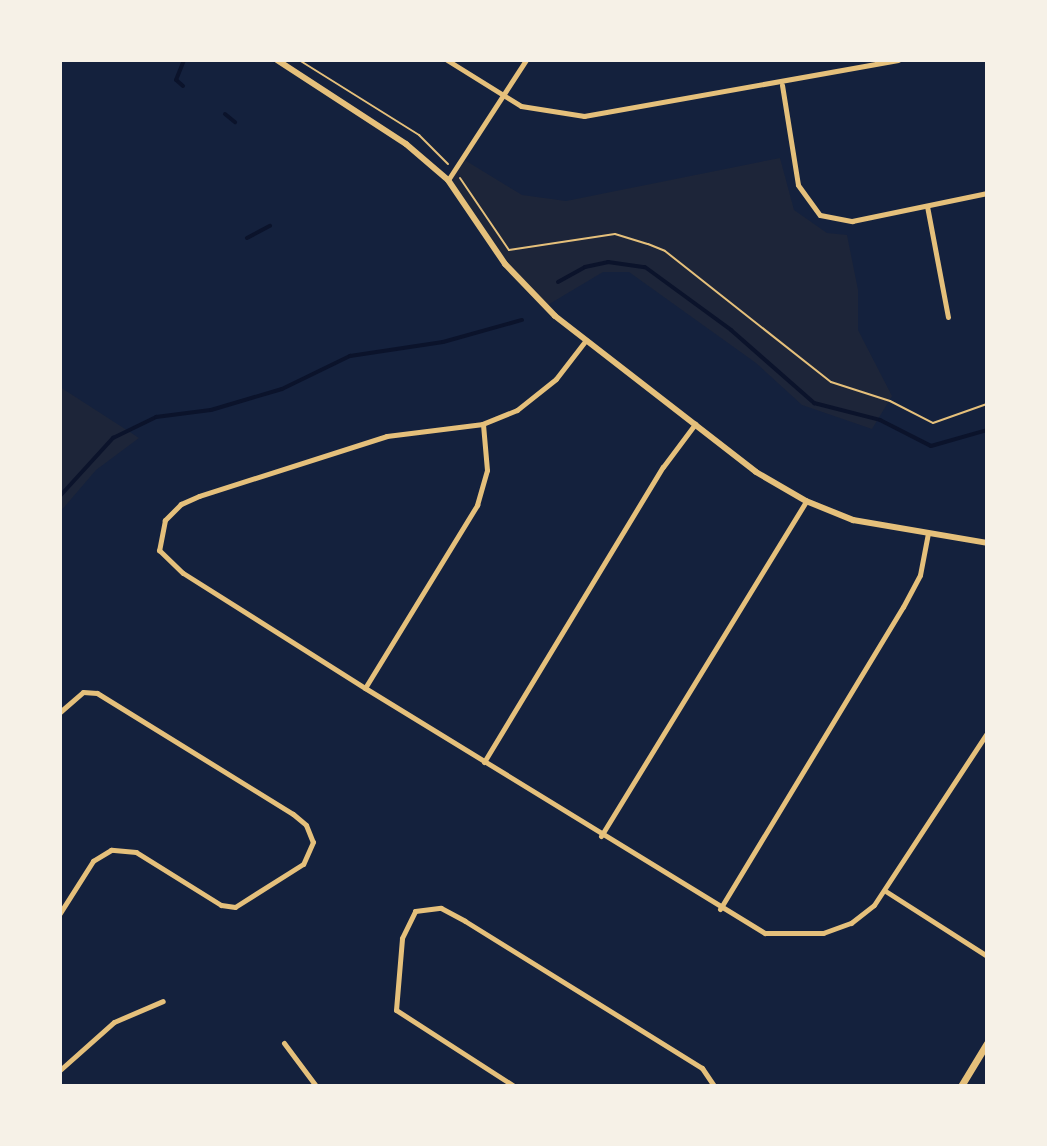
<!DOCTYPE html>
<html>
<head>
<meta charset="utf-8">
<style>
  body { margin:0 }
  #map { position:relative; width:1047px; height:1146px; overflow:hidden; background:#14213d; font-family:Georgia,serif }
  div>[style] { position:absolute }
  .green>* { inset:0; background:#1d2539 }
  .stream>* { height:4px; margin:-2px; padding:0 2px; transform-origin:2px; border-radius:2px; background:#0b132b }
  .path>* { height:2px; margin:-1px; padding:0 1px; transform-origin:1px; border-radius:1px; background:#e5c07b }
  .minor>* { height:5px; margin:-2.5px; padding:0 2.5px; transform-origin:2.5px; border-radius:2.5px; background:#e5c07b }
  .tertiary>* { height:6px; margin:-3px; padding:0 3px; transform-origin:3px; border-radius:3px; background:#e5c07b }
  .secondary>* { height:7px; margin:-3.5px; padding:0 3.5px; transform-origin:3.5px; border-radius:3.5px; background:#e5c07b }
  span { translate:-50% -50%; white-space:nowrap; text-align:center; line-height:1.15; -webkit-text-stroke:8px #f6f1e7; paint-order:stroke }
  .frame { position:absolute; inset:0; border:62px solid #f6f1e7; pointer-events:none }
</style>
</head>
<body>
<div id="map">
  <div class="green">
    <i style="clip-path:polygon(780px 158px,794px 210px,827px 233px,847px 235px,858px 290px,858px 330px,892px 396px,872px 429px,802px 405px,756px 363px,629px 272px,603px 272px,546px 306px,505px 264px,448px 180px,463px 159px,522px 195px,566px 201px)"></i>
    <i style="clip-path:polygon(60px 387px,139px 438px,96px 470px,60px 512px)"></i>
  </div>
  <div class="stream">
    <i style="left:183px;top:86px;width:9px;rotate:-139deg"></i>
    <i style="left:176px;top:80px;width:22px;rotate:-68deg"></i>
    <i style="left:225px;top:114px;width:13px;rotate:39deg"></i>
    <i style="left:247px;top:238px;width:26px;rotate:-28deg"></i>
    <i style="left:558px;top:282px;width:31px;rotate:-29deg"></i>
    <i style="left:585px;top:267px;width:24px;rotate:-12deg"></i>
    <i style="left:608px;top:262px;width:37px;rotate:8deg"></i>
    <i style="left:645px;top:267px;width:107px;rotate:36.2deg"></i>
    <i style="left:731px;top:330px;width:111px;rotate:41.3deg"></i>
    <i style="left:814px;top:403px;width:68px;rotate:14.4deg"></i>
    <i style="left:880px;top:420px;width:57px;rotate:27deg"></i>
    <i style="left:931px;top:446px;width:58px;rotate:-15.9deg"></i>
    <i style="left:60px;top:496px;width:79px;rotate:-47.6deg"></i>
    <i style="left:113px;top:438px;width:48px;rotate:-26deg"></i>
    <i style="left:156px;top:417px;width:55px;rotate:-7.3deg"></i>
    <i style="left:211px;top:410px;width:74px;rotate:-16.5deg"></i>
    <i style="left:282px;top:389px;width:76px;rotate:-25.9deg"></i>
    <i style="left:350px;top:356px;width:94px;rotate:-8.6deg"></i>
    <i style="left:443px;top:342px;width:82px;rotate:-15.6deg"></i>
  </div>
  <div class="path">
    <i style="left:299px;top:60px;width:142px;rotate:32deg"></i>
    <i style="left:419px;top:135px;width:41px;rotate:45deg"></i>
    <i style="left:460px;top:178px;width:87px;rotate:55.8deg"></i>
    <i style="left:509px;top:250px;width:107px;rotate:-8.6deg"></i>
    <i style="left:615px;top:234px;width:34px;rotate:17deg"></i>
    <i style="left:648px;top:244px;width:18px;rotate:22deg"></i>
    <i style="left:665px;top:251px;width:211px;rotate:38.3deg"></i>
    <i style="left:831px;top:382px;width:62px;rotate:17.9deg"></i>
    <i style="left:890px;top:401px;width:48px;rotate:27.1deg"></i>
    <i style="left:933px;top:423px;width:57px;rotate:-19.4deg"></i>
  </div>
  <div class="minor">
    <i style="left:447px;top:60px;width:87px;rotate:31.9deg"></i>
    <i style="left:521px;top:106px;width:64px;rotate:9deg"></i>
    <i style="left:584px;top:116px;width:319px;rotate:-10.1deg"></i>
    <i style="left:782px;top:85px;width:101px;rotate:80.9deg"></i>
    <i style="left:798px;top:185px;width:37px;rotate:54deg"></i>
    <i style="left:820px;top:215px;width:33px;rotate:11deg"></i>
    <i style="left:852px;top:221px;width:138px;rotate:-11.7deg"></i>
    <i style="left:448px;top:180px;width:143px;rotate:-57deg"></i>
    <i style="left:927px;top:206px;width:113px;rotate:79.3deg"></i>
    <i style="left:586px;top:340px;width:49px;rotate:127.6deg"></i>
    <i style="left:556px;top:379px;width:50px;rotate:141.5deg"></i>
    <i style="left:517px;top:410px;width:37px;rotate:158deg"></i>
    <i style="left:483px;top:424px;width:97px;rotate:172.9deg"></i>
    <i style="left:387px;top:436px;width:197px;rotate:162.3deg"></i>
    <i style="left:199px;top:496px;width:20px;rotate:156deg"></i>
    <i style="left:181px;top:504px;width:23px;rotate:135deg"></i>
    <i style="left:165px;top:520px;width:31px;rotate:101deg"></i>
    <i style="left:159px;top:550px;width:33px;rotate:44deg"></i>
    <i style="left:183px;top:573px;width:215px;rotate:32.3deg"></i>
    <i style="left:365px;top:688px;width:469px;rotate:31.5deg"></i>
    <i style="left:765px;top:933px;width:58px"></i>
    <i style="left:823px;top:933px;width:30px;rotate:-20deg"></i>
    <i style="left:851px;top:923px;width:29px;rotate:-38deg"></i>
    <i style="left:874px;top:905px;width:206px;rotate:-56.7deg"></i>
    <i style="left:365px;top:688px;width:215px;rotate:-58.5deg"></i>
    <i style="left:477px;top:505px;width:36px;rotate:-74deg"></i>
    <i style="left:487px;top:470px;width:46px;rotate:-95deg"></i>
    <i style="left:60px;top:712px;width:30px;rotate:-41deg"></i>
    <i style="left:83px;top:692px;width:14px;rotate:4deg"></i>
    <i style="left:97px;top:693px;width:230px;rotate:31.7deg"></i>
    <i style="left:293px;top:814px;width:17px;rotate:40deg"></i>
    <i style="left:306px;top:825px;width:18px;rotate:68deg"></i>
    <i style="left:313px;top:842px;width:24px;rotate:114deg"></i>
    <i style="left:303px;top:864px;width:80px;rotate:147.7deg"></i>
    <i style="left:235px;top:907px;width:14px;rotate:-172deg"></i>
    <i style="left:221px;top:905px;width:100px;rotate:-148.1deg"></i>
    <i style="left:136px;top:852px;width:25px;rotate:-175deg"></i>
    <i style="left:111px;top:850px;width:21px;rotate:149deg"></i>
    <i style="left:93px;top:861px;width:62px;rotate:122.4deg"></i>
    <i style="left:484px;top:762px;width:345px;rotate:-58.8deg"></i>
    <i style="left:663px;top:467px;width:54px;rotate:-53.3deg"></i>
    <i style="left:601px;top:836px;width:393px;rotate:-58.5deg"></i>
    <i style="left:887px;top:892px;width:119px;rotate:32.6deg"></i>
    <i style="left:720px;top:909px;width:353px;rotate:-58.8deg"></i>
    <i style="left:903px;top:607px;width:36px;rotate:-62deg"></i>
    <i style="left:920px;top:575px;width:43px;rotate:-79.2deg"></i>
    <i style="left:284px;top:1043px;width:54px;rotate:53.3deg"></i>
    <i style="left:60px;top:1070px;width:72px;rotate:-41.6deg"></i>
    <i style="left:114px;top:1022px;width:53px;rotate:-23.2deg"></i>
    <i style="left:514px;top:1086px;width:140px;rotate:-147.2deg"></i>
    <i style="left:396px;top:1010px;width:72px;rotate:-85.2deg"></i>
    <i style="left:402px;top:938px;width:30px;rotate:-64deg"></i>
    <i style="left:415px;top:911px;width:26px;rotate:-7deg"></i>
    <i style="left:441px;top:908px;width:27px;rotate:28deg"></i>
    <i style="left:465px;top:921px;width:279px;rotate:31.8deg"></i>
    <i style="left:702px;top:1068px;width:22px;rotate:56deg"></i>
  </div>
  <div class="tertiary">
    <i style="left:277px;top:60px;width:154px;rotate:33.1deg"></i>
    <i style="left:406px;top:144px;width:55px;rotate:40.6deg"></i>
    <i style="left:448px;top:180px;width:102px;rotate:55.8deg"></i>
    <i style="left:505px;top:264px;width:72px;rotate:46.1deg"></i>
    <i style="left:555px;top:316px;width:254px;rotate:37.8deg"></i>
    <i style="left:756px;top:472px;width:58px;rotate:30.1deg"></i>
    <i style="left:806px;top:501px;width:51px;rotate:22deg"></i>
    <i style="left:853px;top:520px;width:136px;rotate:9.7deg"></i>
  </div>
  <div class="secondary">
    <i style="left:961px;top:1086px;width:50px;rotate:-58.8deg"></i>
  </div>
  <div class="frame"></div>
</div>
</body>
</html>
